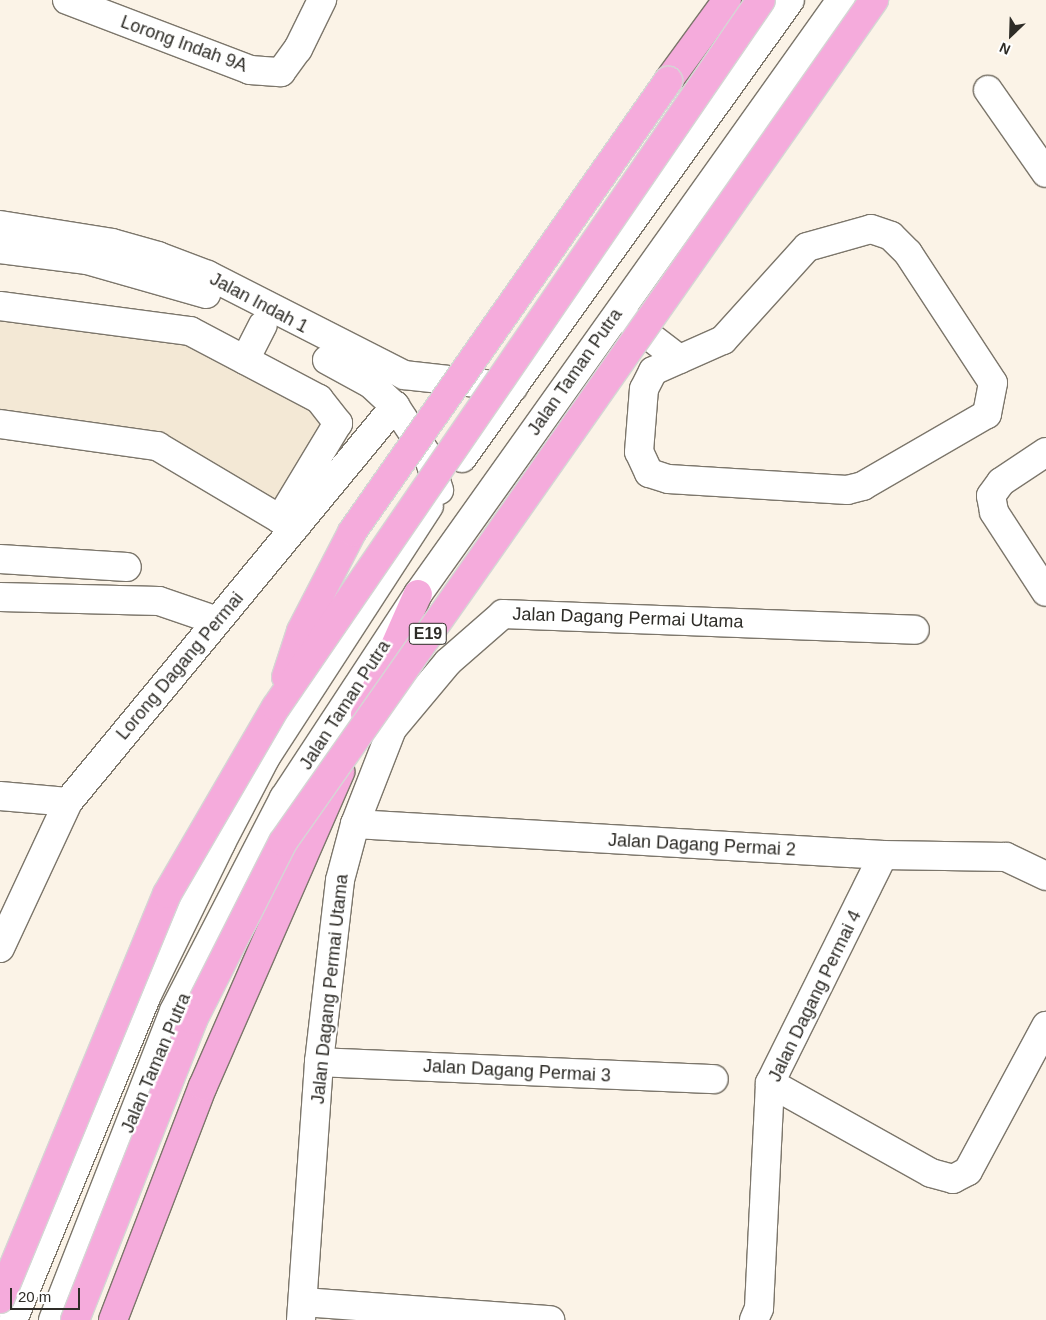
<!DOCTYPE html>
<html>
<head>
<meta charset="utf-8">
<style>
  body { margin:0 }
  #map { position:relative; width:1046px; height:1320px; overflow:hidden; background:#fbf3e7; font-family:Helvetica,sans-serif }
  div>[style] { position:absolute }
  .built>* { inset:0; background:#f3e8d5 }
  .roads { filter:drop-shadow(1px 0 #7c766b) drop-shadow(-1px 0 #7c766b) drop-shadow(0 1px #7c766b) drop-shadow(0 -1px #7c766b) }
  .minor>* { height:28px; margin:-14px; padding:0 14px; transform-origin:14px; border-radius:14px; background:#fff }
  .highway>* { height:28px; margin:-14px; padding:0 14px; transform-origin:14px; border-radius:14px; background:#f5abdc }
  .bridges { filter:drop-shadow(1px 0 #d5d5d4) drop-shadow(-1px 0 #d5d5d4) drop-shadow(0 1px #d5d5d4) drop-shadow(0 -1px #d5d5d4) }
  .highway-bridge>* { height:28px; margin:-14px; padding:0 14px; transform-origin:14px; border-radius:14px; background:#f5abdc }
  span { translate:-50% -50%; white-space:nowrap; text-align:center; line-height:1.15; -webkit-text-stroke:5px #fff; paint-order:stroke }
  .shield-label span { padding:1px 4px; background:#fff; border:1px solid; border-radius:4px; -webkit-text-stroke-width:0 }
  .shield-label { font-size:16px; color:#2e2c27; font-weight:700 }
  .street-label { font-size:18px; color:#2e2c27 }
  .north { position:absolute; left:986px; top:10px; width:50px; height:50px; -webkit-text-stroke:4px #fff; paint-order:stroke; rotate:204deg; font-size:14px; font-weight:700; line-height:20px; text-align:center; color:#2e2c27 }
  .north::after { content:''; display:block; margin:auto; width:18px; height:22px; background:#2e2c27; clip-path:polygon(50% 0,100% 100%,50% 72%,0 100%) }
  .scale { position:absolute; left:10px; top:1288px; width:70px; height:22px; box-sizing:border-box; border:2px solid #2e2c27; border-top:0; padding-left:6px; font-size:15px; line-height:18px; white-space:nowrap; color:#2e2c27; -webkit-text-stroke:4px #fff; paint-order:stroke }
</style>
</head>
<body>
<div id="map">
  <div class="built">
    <i style="clip-path:polygon(0 314px,190px 339px,314px 404px,330px 425px,278px 512px,158px 440px,0 420px)"></i>
  </div>
  <div class="roads">
    <div class="minor">
      <i style="left:67px;top:0;width:196px;rotate:20.9deg"></i>
      <i style="left:250px;top:70px;width:31px;rotate:4deg"></i>
      <i style="left:281px;top:72px;width:29px;rotate:-54deg"></i>
      <i style="left:298px;top:49px;width:55px;rotate:-63.9deg"></i>
      <i style="left:988px;top:90px;width:101px;rotate:55.1deg"></i>
      <i style="left:0;top:225px;width:113px;rotate:9.1deg"></i>
      <i style="left:112px;top:243px;width:48px;rotate:15.8deg"></i>
      <i style="left:158px;top:256px;width:53px;rotate:20.8deg"></i>
      <i style="left:208px;top:275px;width:220px;rotate:27deg"></i>
      <i style="left:404px;top:375px;width:110px;rotate:6.3deg"></i>
      <i style="left:871px;top:229px;width:21px;rotate:19deg"></i>
      <i style="left:891px;top:236px;width:24px;rotate:45deg"></i>
      <i style="left:908px;top:253px;width:155px;rotate:56.8deg"></i>
      <i style="left:993px;top:383px;width:32px;rotate:101deg"></i>
      <i style="left:987px;top:414px;width:143px;rotate:149.9deg"></i>
      <i style="left:863px;top:486px;width:16px;rotate:166deg"></i>
      <i style="left:847px;top:490px;width:179px;rotate:-176.5deg"></i>
      <i style="left:668px;top:479px;width:20px;rotate:-162deg"></i>
      <i style="left:649px;top:473px;width:23px;rotate:-115deg"></i>
      <i style="left:639px;top:452px;width:63px;rotate:-85.5deg"></i>
      <i style="left:644px;top:389px;width:20px;rotate:-63deg"></i>
      <i style="left:653px;top:371px;width:77px;rotate:-23.9deg"></i>
      <i style="left:723px;top:340px;width:125px;rotate:-47.9deg"></i>
      <i style="left:807px;top:247px;width:66px;rotate:-15.7deg"></i>
      <i style="left:0;top:249px;width:88px;rotate:7.2deg"></i>
      <i style="left:87px;top:260px;width:124px;rotate:15.9deg"></i>
      <i style="left:0;top:306px;width:192px;rotate:7.5deg"></i>
      <i style="left:190px;top:331px;width:146px;rotate:27.8deg"></i>
      <i style="left:319px;top:399px;width:31px;rotate:52deg"></i>
      <i style="left:338px;top:423px;width:112px;rotate:121.1deg"></i>
      <i style="left:623px;top:316px;width:71px;rotate:37.5deg"></i>
      <i style="left:245px;top:360px;width:39px;rotate:-63deg"></i>
      <i style="left:327px;top:360px;width:50px;rotate:28.6deg"></i>
      <i style="left:371px;top:384px;width:33px;rotate:43deg"></i>
      <i style="left:395px;top:406px;width:60px;rotate:56.6deg"></i>
      <i style="left:428px;top:456px;width:36px;rotate:72deg"></i>
      <i style="left:0;top:424px;width:159px;rotate:8deg"></i>
      <i style="left:157px;top:446px;width:143px;rotate:30.7deg"></i>
      <i style="left:280px;top:519px;width:18px;rotate:19deg"></i>
      <i style="left:1046px;top:452px;width:54px;rotate:146.3deg"></i>
      <i style="left:1001px;top:482px;width:17px;rotate:126deg"></i>
      <i style="left:991px;top:496px;width:16px;rotate:79deg"></i>
      <i style="left:994px;top:512px;width:95px;rotate:57deg"></i>
      <i style="left:462px;top:458px;width:563px;rotate:-54.39deg"></i>
      <i style="left:0;top:559px;width:127px;rotate:3.6deg"></i>
      <i style="left:0;top:597px;width:159px;rotate:1.4deg"></i>
      <i style="left:159px;top:601px;width:61px;rotate:19deg"></i>
      <i style="left:0;top:796px;width:68px;rotate:5deg"></i>
      <i style="left:355px;top:824px;width:529px;rotate:3.36deg"></i>
      <i style="left:883px;top:855px;width:123px;rotate:0.9deg"></i>
      <i style="left:1006px;top:857px;width:44px;rotate:25.4deg"></i>
      <i style="left:0;top:948px;width:161px;rotate:-65deg"></i>
      <i style="left:68px;top:802px;width:514px;rotate:-50.45deg"></i>
      <i style="left:319px;top:1062px;width:395px;rotate:2.5deg"></i>
      <i style="left:770px;top:1083px;width:184px;rotate:29.2deg"></i>
      <i style="left:931px;top:1173px;width:23px;rotate:15deg"></i>
      <i style="left:953px;top:1179px;width:17px;rotate:-28deg"></i>
      <i style="left:968px;top:1171px;width:165px;rotate:-61.7deg"></i>
      <i style="left:303px;top:1302px;width:248px;rotate:4.2deg"></i>
      <i style="left:13px;top:1320px;width:352px;rotate:-67.6deg"></i>
      <i style="left:147px;top:995px;width:169px;rotate:-64deg"></i>
      <i style="left:221px;top:843px;width:97px;rotate:-62.4deg"></i>
      <i style="left:266px;top:757px;width:299px;rotate:-57deg"></i>
      <i style="left:53px;top:1320px;width:332px;rotate:-68.6deg"></i>
      <i style="left:174px;top:1011px;width:240px;rotate:-62.7deg"></i>
      <i style="left:284px;top:798px;width:244px;rotate:-56.7deg"></i>
      <i style="left:418px;top:594px;width:729px;rotate:-54.54deg"></i>
      <i style="left:301px;top:1320px;width:259px;rotate:-86deg"></i>
      <i style="left:319px;top:1062px;width:183px;rotate:-83.4deg"></i>
      <i style="left:340px;top:880px;width:58px;rotate:-75deg"></i>
      <i style="left:355px;top:824px;width:102px;rotate:-68.7deg"></i>
      <i style="left:392px;top:729px;width:87px;rotate:-50.1deg"></i>
      <i style="left:448px;top:662px;width:73px;rotate:-41.1deg"></i>
      <i style="left:503px;top:614px;width:412px;rotate:2.2deg"></i>
      <i style="left:754px;top:1320px;width:13px;rotate:-67deg"></i>
      <i style="left:759px;top:1308px;width:225px;rotate:-87.2deg"></i>
      <i style="left:770px;top:1083px;width:254px;rotate:-63.6deg"></i>
    </div>
    <div class="highway">
      <i style="left:668px;top:81px;width:100px;rotate:-53.9deg"></i>
      <i style="left:365px;top:714px;width:131px;rotate:-66.2deg"></i>
      <i style="left:113px;top:1320px;width:251px;rotate:-69deg"></i>
      <i style="left:203px;top:1086px;width:343px;rotate:-66.4deg"></i>
    </div>
  </div>
  <div class="bridges">
    <div class="highway-bridge">
      <i style="left:286px;top:677px;width:48px;rotate:-71.9deg"></i>
      <i style="left:301px;top:631px;width:111px;rotate:-62.7deg"></i>
      <i style="left:352px;top:532px;width:551px;rotate:-54.98deg"></i>
      <i style="left:0;top:1299px;width:438px;rotate:-67.6deg"></i>
      <i style="left:167px;top:894px;width:216px;rotate:-59.8deg"></i>
      <i style="left:276px;top:707px;width:857px;rotate:-55.55deg"></i>
      <i style="left:75px;top:1320px;width:322px;rotate:-68.5deg"></i>
      <i style="left:193px;top:1020px;width:199px;rotate:-63.2deg"></i>
      <i style="left:283px;top:842px;width:1029px;rotate:-54.93deg"></i>
    </div>
  </div>
  <div class="shield-label">
    <span style="left:428px;top:634px">E19</span>
  </div>
  <div class="street-label">
    <span style="left:184px;top:44px;rotate:20deg">Lorong Indah 9A</span>
    <span style="left:259px;top:303px;rotate:28deg">Jalan Indah 1</span>
    <span style="left:575px;top:372px;rotate:-55deg">Jalan Taman Putra</span>
    <span style="left:628px;top:618px;rotate:2deg">Jalan Dagang Permai Utama</span>
    <span style="left:180px;top:666px;rotate:-50deg">Lorong Dagang Permai</span>
    <span style="left:345px;top:705px;rotate:-57deg">Jalan Taman Putra</span>
    <span style="left:702px;top:845px;rotate:3deg">Jalan Dagang Permai 2</span>
    <span style="left:330px;top:989px;rotate:-84deg">Jalan Dagang Permai Utama</span>
    <span style="left:815px;top:996px;rotate:-64deg">Jalan Dagang Permai 4</span>
    <span style="left:156px;top:1063px;rotate:-67deg">Jalan Taman Putra</span>
    <span style="left:517px;top:1071px;rotate:3deg">Jalan Dagang Permai 3</span>
  </div>
  <div class="north">N</div>
  <div class="scale">20 m</div>
</div>
</body>
</html>
